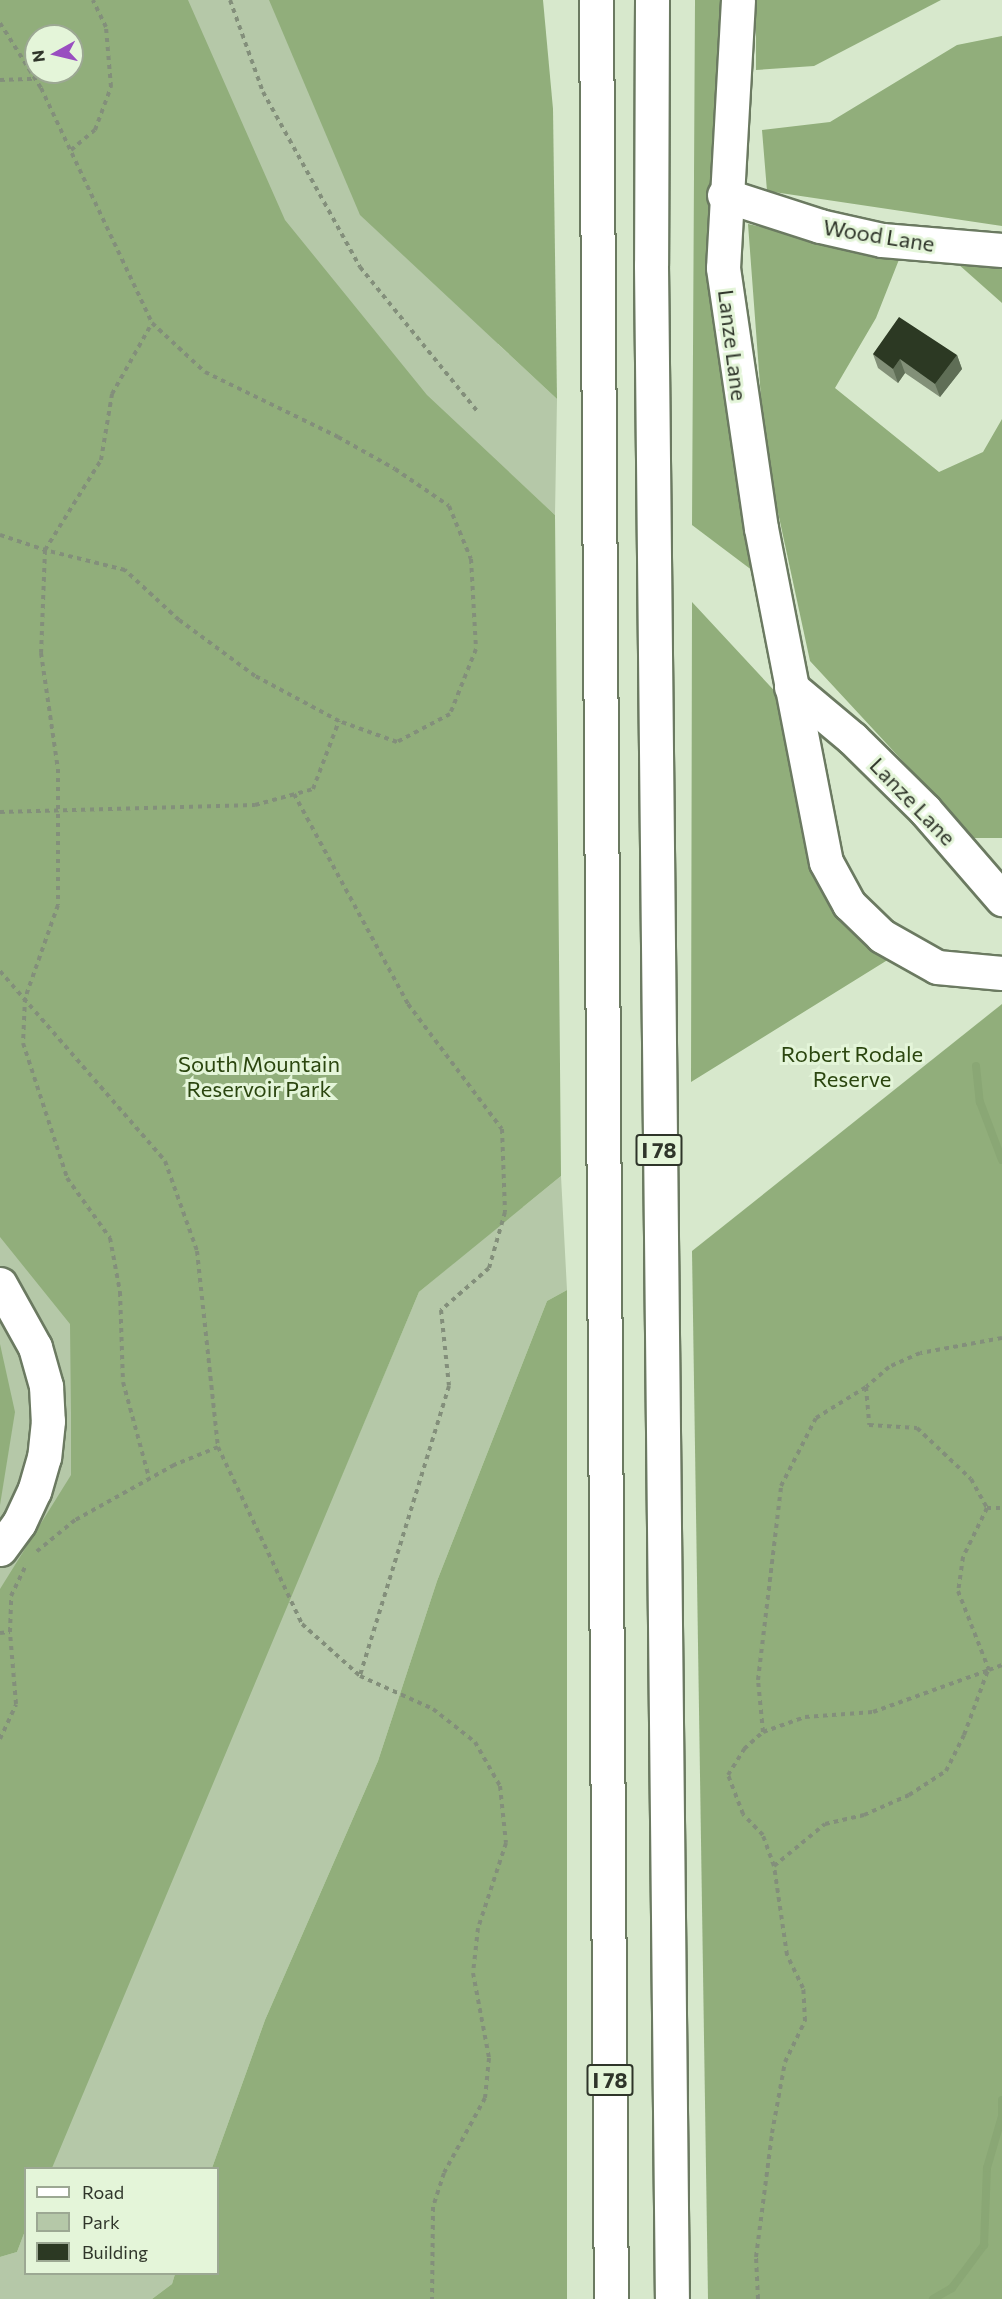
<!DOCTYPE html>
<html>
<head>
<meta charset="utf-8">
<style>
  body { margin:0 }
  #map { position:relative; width:1002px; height:2299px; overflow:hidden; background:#d7e8cc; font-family:Commissioner,sans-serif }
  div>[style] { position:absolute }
  .green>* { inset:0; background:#b5c8a8 }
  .forest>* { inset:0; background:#91ae7b }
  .stream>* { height:8px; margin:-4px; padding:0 4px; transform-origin:4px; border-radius:4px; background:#8aa775 }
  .path>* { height:4px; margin-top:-2px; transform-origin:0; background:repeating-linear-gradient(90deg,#838f7b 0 4.5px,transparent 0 9px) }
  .roads { filter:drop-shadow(2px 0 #6b7a61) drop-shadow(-2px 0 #6b7a61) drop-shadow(0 2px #6b7a61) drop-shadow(0 -2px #6b7a61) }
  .minor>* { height:33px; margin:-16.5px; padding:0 16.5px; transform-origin:16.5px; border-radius:16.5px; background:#fff }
  .highway>* { height:33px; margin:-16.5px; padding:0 16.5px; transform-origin:16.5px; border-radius:16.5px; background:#fff }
  .wall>* { inset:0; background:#829078 }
  .shaded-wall>* { inset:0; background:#5f6e56 }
  .building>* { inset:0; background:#2c3923 }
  span { translate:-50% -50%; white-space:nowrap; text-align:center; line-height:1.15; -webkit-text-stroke:6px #e4f5d9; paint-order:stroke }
  .shield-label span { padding:2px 4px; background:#e4f5d9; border:2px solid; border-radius:4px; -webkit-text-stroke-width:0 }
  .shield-label { font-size:21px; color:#2f352a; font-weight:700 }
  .street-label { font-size:22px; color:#2f352a }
  .park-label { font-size:22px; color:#2b460f }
  .legend { position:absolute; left:24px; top:2167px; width:195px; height:108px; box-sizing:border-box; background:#e4f5d9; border:2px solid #9ca893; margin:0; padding:8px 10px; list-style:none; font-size:18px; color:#2f352a }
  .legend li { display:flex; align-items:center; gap:12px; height:30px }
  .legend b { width:30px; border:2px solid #9ca893 }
  .north { position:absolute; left:24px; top:24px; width:60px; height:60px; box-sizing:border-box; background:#e4f5d9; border:2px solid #9ca893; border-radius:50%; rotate:262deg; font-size:16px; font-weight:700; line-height:24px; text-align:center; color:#2f352a }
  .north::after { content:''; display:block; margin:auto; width:21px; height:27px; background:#994ec0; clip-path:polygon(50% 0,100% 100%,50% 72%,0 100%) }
</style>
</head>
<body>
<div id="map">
  <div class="green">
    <i style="clip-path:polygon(evenodd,0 0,488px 0,498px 344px,557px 399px,555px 515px,502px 466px,523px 1207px,561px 1176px,567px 1290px,547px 1301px,437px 1581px,378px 1761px,265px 2020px,212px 2168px,26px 2168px,0 2208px,0 0,36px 36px,72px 36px,72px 72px,36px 72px,36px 36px,0 0,454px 1263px,419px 1292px,335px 1491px,417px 1283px,454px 1263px)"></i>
    <i style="clip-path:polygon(25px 2231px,26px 2274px,175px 2274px,172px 2284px,152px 2299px,0 2299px,0 2257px,17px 2252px)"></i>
  </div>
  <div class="forest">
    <i style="clip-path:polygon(evenodd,0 0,188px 0,285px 220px,427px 395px,555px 515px,561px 1176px,419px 1292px,52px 2168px,26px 2168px,25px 2231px,17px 2252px,0 2257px,0 1589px,71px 1475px,71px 1415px,70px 1324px,0 1237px,0 0,36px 36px,72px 36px,72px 72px,36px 72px,36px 36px)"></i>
    <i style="clip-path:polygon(269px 0,543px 0,553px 109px,557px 399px,360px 215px)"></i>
    <i style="clip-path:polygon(695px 0,731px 0,717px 154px,765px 580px,692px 525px)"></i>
    <i style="clip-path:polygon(756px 0,941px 0,814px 66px,756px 70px)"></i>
    <i style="clip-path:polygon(1002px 36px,1002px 226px,767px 191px,762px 130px,830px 122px,957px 45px)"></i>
    <i style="clip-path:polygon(748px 224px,900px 257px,876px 318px,835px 388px,939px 472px,983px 452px,1002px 419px,1002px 838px,974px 838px,810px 661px,765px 452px)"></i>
    <i style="clip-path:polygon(949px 256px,1002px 269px,1002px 303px)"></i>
    <i style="clip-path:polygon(692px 602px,783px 700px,808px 838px,894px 956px,691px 1082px)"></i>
    <i style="clip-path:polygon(1002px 1004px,1002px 2299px,708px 2299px,692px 1251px)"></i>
    <i style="clip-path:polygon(567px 1290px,567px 2299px,152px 2299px,172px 2284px,175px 2274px,218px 2274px,218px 2168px,212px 2168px,265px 2020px,378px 1761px,437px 1581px,547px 1301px)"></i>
    <i style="clip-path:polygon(0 1344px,15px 1412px,0 1505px)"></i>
  </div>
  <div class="stream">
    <i style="left:976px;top:1066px;width:36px;rotate:84deg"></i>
    <i style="left:980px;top:1102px;width:62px;rotate:69.2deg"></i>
    <i style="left:933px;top:2299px;width:22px;rotate:-30deg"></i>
    <i style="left:952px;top:2288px;width:54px;rotate:-53.3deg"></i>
    <i style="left:984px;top:2245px;width:77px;rotate:-87.8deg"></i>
    <i style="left:987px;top:2168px;width:54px;rotate:-73.9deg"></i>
    <i style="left:1002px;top:2116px;width:16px;rotate:-90deg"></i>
  </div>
  <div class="path">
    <i style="left:230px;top:0;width:98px;rotate:70.3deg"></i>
    <i style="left:263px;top:92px;width:200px;rotate:61deg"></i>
    <i style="left:360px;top:267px;width:186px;rotate:50.9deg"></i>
    <i style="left:0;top:23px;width:77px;rotate:57.8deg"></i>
    <i style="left:41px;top:88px;width:260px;rotate:64.7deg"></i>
    <i style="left:152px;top:323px;width:72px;rotate:42.8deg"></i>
    <i style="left:205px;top:372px;width:148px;rotate:26deg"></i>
    <i style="left:338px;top:437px;width:65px;rotate:29.3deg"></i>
    <i style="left:395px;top:469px;width:65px;rotate:34.4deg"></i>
    <i style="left:449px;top:506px;width:57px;rotate:67.5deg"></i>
    <i style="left:471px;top:559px;width:90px;rotate:86.8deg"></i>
    <i style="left:476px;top:649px;width:70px;rotate:111.8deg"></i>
    <i style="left:450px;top:714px;width:60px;rotate:152.2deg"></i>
    <i style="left:397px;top:742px;width:62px;rotate:-160.1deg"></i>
    <i style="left:339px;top:721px;width:95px;rotate:-151.8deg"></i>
    <i style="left:255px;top:676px;width:94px;rotate:-143.6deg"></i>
    <i style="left:179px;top:620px;width:74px;rotate:-137.2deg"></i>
    <i style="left:125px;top:570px;width:82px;rotate:-166deg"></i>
    <i style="left:45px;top:550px;width:106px;rotate:-58.1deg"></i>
    <i style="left:101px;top:460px;width:67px;rotate:-80.5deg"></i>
    <i style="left:112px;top:394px;width:81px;rotate:-60.6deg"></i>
    <i style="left:0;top:80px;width:35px;rotate:-2deg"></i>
    <i style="left:71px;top:150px;width:31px;rotate:-40deg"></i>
    <i style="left:95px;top:130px;width:46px;rotate:-69.6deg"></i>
    <i style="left:111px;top:87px;width:60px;rotate:-94.8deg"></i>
    <i style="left:106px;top:27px;width:30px;rotate:-116deg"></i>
    <i style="left:0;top:535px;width:47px;rotate:18.4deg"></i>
    <i style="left:45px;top:550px;width:103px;rotate:92.2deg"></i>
    <i style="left:41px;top:653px;width:117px;rotate:81.7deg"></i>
    <i style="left:58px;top:769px;width:136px;rotate:90deg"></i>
    <i style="left:58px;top:905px;width:99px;rotate:109.5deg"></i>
    <i style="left:25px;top:998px;width:45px;rotate:92.5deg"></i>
    <i style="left:23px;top:1043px;width:142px;rotate:71.9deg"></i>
    <i style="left:67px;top:1178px;width:74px;rotate:54.4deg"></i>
    <i style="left:110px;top:1238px;width:55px;rotate:79.5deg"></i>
    <i style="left:120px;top:1292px;width:90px;rotate:88.1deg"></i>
    <i style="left:123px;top:1382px;width:99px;rotate:74.8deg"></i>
    <i style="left:294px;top:794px;width:239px;rotate:61.5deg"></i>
    <i style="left:408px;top:1004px;width:156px;rotate:53.1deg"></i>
    <i style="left:502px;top:1129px;width:83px;rotate:87.9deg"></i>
    <i style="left:505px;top:1212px;width:58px;rotate:105.9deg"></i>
    <i style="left:489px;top:1268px;width:64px;rotate:138.8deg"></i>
    <i style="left:441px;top:1310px;width:76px;rotate:84deg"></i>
    <i style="left:449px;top:1386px;width:303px;rotate:107.1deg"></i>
    <i style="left:0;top:812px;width:255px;rotate:-1.6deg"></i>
    <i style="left:255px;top:805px;width:60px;rotate:-15.4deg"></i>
    <i style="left:313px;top:789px;width:73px;rotate:-69.1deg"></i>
    <i style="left:0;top:971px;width:252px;rotate:49deg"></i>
    <i style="left:165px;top:1161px;width:96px;rotate:70.4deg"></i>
    <i style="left:197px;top:1251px;width:197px;rotate:83.9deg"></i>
    <i style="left:218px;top:1447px;width:48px;rotate:157.8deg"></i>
    <i style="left:174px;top:1465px;width:113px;rotate:150.9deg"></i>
    <i style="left:75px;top:1520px;width:50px;rotate:140.6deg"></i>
    <i style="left:1002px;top:1338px;width:83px;rotate:169.6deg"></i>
    <i style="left:920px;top:1353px;width:34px;rotate:156deg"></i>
    <i style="left:889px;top:1367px;width:30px;rotate:139deg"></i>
    <i style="left:866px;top:1387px;width:38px;rotate:85deg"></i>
    <i style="left:869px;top:1425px;width:48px;rotate:3.6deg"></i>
    <i style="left:917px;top:1428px;width:74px;rotate:43.4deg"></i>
    <i style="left:971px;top:1479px;width:33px;rotate:61deg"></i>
    <i style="left:987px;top:1508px;width:55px;rotate:116.1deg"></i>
    <i style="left:963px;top:1557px;width:34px;rotate:98deg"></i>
    <i style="left:958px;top:1591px;width:85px;rotate:68.6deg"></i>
    <i style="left:989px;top:1670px;width:14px;rotate:-21deg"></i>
    <i style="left:218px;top:1447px;width:196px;rotate:64.6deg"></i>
    <i style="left:302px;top:1624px;width:78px;rotate:41.9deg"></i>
    <i style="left:360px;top:1676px;width:80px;rotate:24.3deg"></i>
    <i style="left:433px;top:1709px;width:53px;rotate:38.2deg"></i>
    <i style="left:475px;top:1742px;width:51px;rotate:60.4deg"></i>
    <i style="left:500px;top:1786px;width:57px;rotate:84deg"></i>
    <i style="left:506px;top:1843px;width:89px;rotate:108.2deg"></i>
    <i style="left:478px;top:1928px;width:45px;rotate:96.3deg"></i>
    <i style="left:473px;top:1973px;width:86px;rotate:79.3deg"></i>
    <i style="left:489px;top:2058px;width:40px;rotate:95.7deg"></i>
    <i style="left:485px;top:2098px;width:85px;rotate:118.7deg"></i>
    <i style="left:444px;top:2173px;width:36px;rotate:108deg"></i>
    <i style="left:433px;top:2207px;width:92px;rotate:90.6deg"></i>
    <i style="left:987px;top:1508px;width:15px"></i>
    <i style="left:0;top:1633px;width:10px;rotate:-6deg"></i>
    <i style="left:763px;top:1732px;width:52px;rotate:-95.5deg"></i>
    <i style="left:758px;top:1680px;width:195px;rotate:-83.2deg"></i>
    <i style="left:781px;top:1486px;width:76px;rotate:-62.8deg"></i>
    <i style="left:816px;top:1418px;width:59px;rotate:-31.8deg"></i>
    <i style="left:0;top:1739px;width:38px;rotate:-65deg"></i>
    <i style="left:16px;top:1704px;width:72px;rotate:-94.8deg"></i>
    <i style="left:10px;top:1632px;width:36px;rotate:-88deg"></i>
    <i style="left:11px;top:1596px;width:32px;rotate:-64deg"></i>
    <i style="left:774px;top:1866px;width:66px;rotate:-39.5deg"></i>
    <i style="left:825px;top:1824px;width:40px;rotate:-13deg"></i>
    <i style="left:864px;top:1815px;width:49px;rotate:-24deg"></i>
    <i style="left:909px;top:1795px;width:44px;rotate:-33deg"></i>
    <i style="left:946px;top:1771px;width:40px;rotate:-63.4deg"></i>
    <i style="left:964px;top:1735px;width:69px;rotate:-69.7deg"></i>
    <i style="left:758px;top:2299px;width:42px;rotate:-92.7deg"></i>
    <i style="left:756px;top:2257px;width:125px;rotate:-82.6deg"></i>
    <i style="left:772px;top:2133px;width:72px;rotate:-79.6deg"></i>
    <i style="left:785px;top:2062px;width:46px;rotate:-64deg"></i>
    <i style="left:805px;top:2021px;width:33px;rotate:-93deg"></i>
    <i style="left:803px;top:1988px;width:37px;rotate:-116deg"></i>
    <i style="left:787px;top:1955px;width:90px;rotate:-98.3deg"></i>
    <i style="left:774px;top:1866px;width:33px;rotate:-110deg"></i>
    <i style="left:763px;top:1835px;width:29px;rotate:-134deg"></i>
    <i style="left:743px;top:1814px;width:42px;rotate:-111deg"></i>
    <i style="left:728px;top:1775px;width:31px;rotate:-58deg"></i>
    <i style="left:744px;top:1749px;width:25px;rotate:-42deg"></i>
    <i style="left:763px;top:1732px;width:45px;rotate:-19.7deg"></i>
    <i style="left:805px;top:1717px;width:68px;rotate:-4.2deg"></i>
    <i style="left:873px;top:1712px;width:123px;rotate:-19.9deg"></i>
  </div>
  <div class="roads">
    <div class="minor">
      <i style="left:738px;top:0;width:268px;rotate:93.2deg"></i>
      <i style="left:723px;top:268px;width:263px;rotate:81.7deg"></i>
      <i style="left:761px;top:528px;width:340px;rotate:79deg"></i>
      <i style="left:826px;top:862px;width:48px;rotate:61.3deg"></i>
      <i style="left:849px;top:904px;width:46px;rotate:44.1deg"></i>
      <i style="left:882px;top:936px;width:63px;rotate:29.4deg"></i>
      <i style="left:937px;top:967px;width:65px;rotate:5.3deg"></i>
      <i style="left:724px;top:195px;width:101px;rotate:17.9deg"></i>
      <i style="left:820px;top:226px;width:64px;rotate:12.7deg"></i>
      <i style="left:882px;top:240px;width:120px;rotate:4.8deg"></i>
      <i style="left:791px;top:687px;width:80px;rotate:39.9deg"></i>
      <i style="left:852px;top:738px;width:103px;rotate:44.6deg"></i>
      <i style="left:925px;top:810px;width:118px;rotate:49.1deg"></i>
      <i style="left:0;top:1284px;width:72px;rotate:60.9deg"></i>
      <i style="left:35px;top:1347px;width:41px;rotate:74.2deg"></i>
      <i style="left:46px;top:1386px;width:35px;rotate:87deg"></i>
      <i style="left:48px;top:1421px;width:36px;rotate:96deg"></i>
      <i style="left:44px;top:1457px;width:35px;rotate:106deg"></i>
      <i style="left:34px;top:1491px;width:35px;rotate:115deg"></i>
      <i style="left:19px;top:1523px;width:32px;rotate:126deg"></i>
    </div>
    <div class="highway">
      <i style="left:596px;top:0;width:2299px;rotate:89.63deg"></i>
      <i style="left:652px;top:0;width:265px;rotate:90.2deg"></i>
      <i style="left:651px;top:265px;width:2034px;rotate:89.41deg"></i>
    </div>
  </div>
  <div class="wall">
    <i style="clip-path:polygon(873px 354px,957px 355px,962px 369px,940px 397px,905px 373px,898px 383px,878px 368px)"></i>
  </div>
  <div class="shaded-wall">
    <i style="clip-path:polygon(957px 355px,962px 369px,940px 397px,935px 384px)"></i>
    <i style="clip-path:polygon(900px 359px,905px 373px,898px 383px,893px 369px)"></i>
  </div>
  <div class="building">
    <i style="clip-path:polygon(899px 317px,957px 355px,935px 384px,900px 359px,893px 369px,873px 354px)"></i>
  </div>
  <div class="shield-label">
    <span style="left:659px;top:1150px">I 78</span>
    <span style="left:610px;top:2080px">I 78</span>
  </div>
  <div class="street-label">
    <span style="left:879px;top:235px;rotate:9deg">Wood Lane</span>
    <span style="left:733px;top:345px;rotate:83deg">Lanze Lane</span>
    <span style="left:913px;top:801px;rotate:46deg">Lanze Lane</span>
  </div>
  <div class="park-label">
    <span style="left:852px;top:1066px">Robert Rodale<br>Reserve</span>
    <span style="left:259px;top:1076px">South Mountain<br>Reservoir Park</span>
  </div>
  <ul class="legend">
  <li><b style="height:8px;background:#fff"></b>Road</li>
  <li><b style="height:16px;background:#b5c8a8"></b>Park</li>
  <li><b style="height:16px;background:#2c3923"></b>Building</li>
  </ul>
  <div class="north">N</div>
</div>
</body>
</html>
